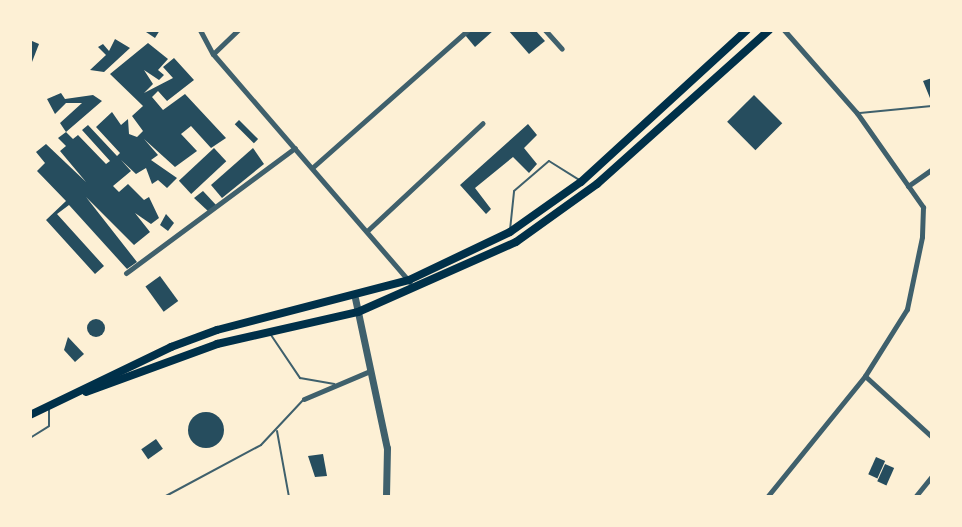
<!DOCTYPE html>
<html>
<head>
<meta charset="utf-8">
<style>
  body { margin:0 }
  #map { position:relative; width:962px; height:527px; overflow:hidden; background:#fdf0d5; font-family:Mulish,sans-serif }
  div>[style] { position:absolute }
  .building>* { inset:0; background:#264d5e; transform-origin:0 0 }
  .round { border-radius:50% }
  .service>* { height:2px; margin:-1px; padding:0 1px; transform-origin:1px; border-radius:1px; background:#3f606c }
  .minor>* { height:5px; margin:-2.5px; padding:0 2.5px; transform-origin:2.5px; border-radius:2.5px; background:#3f606c }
  .tertiary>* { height:7px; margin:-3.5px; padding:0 3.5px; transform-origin:3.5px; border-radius:3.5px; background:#3f606c }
  .trunk>* { height:8px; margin:-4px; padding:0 4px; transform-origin:4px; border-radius:4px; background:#003049 }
  span { translate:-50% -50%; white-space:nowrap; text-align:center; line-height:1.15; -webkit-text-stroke:4.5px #fdf0d5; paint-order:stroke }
  .frame { position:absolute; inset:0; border:32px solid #fdf0d5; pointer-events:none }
</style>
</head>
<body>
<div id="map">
  <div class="building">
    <i style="clip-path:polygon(143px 30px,160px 30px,155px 38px)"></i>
    <i style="clip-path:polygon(472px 30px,494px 30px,475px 47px,465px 35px)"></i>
    <i style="clip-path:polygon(508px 30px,535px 30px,545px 41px,529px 54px)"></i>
    <i style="clip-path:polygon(115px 39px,130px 48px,104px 72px,90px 70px,106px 55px,98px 47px,103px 44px,109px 51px)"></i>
    <i style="clip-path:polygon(32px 41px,39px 44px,32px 62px,30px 61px)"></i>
    <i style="clip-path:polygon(148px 43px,168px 59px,158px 70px,164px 75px,159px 80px,144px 70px,153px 84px,144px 93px,173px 78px,163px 67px,174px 58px,194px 80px,167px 101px,158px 91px,152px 97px,163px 110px,185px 94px,226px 138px,211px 148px,191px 126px,181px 134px,197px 151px,175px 167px,144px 139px,158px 155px,151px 160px,177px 178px,167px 188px,158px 180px,152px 184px,146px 168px,136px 174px,121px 160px,131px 171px,113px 186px,119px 192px,128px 184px,144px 200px,149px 197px,159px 218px,151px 224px,135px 213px,150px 232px,134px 245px,86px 197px,137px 262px,127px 269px,69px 205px,57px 214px,104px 266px,95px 274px,46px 220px,66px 201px,37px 171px,45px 163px,36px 152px,46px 144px,86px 182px,60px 151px,66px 146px,58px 138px,66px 132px,60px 123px,82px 103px,66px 103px,55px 114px,47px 99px,61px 93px,65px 99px,93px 95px,102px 101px,66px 132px,73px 139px,78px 135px,106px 164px,110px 161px,82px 130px,88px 125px,117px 156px,120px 153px,96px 127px,112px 112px,121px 125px,128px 119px,129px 134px,137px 137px,143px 131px,132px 116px,143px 106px,110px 74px)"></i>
    <i style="clip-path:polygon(932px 78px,932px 103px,923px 81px)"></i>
    <i style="left:754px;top:95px;width:40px;height:38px;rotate:45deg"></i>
    <i style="left:239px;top:120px;width:27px;height:6px;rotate:45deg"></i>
    <i style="clip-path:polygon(528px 124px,537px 135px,524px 148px,537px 164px,529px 173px,513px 157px,475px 188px,491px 209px,486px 214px,460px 185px)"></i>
    <i style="left:214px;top:148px;width:18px;height:48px;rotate:47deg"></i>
    <i style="clip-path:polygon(253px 148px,264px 164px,222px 198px,211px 185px)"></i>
    <i style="clip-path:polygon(203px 191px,217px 206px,209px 212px,194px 198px)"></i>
    <i style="clip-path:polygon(166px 214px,174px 223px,168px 231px,160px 225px)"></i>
    <i style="left:160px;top:276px;width:31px;height:18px;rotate:54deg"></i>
    <i class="round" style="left:87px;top:319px;width:18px;height:18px"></i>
    <i style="clip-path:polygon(68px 337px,84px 354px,75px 362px,64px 350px)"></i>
    <i class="round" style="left:188px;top:412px;width:36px;height:36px"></i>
    <i style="left:156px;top:439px;width:12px;height:18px;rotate:55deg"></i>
    <i style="clip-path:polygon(323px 454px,327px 476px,315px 477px,308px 456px)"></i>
    <i style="left:876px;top:457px;width:10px;height:19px;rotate:24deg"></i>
    <i style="left:885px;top:464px;width:10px;height:19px;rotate:24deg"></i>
  </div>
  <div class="service">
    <i style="left:860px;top:113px;width:72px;rotate:-5.6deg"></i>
    <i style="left:510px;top:230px;width:39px;rotate:-84deg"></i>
    <i style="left:514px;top:191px;width:46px;rotate:-40.6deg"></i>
    <i style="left:549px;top:161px;width:36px;rotate:32deg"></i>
    <i style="left:271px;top:335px;width:52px;rotate:56deg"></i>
    <i style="left:300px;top:378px;width:35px;rotate:10deg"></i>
    <i style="left:277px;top:431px;width:67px;rotate:79.7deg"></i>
    <i style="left:30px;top:438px;width:22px;rotate:-32deg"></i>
    <i style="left:49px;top:426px;width:17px;rotate:-90deg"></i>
    <i style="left:164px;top:497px;width:110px;rotate:-28.2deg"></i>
    <i style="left:261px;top:445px;width:63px;rotate:-46.9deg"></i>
  </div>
  <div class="minor">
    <i style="left:200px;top:30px;width:27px;rotate:62deg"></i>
    <i style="left:213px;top:54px;width:301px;rotate:49.2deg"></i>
    <i style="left:545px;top:30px;width:25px;rotate:48deg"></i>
    <i style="left:784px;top:30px;width:111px;rotate:48.7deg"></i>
    <i style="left:857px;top:113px;width:115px;rotate:54.9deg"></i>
    <i style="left:923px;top:207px;width:30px;rotate:92deg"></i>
    <i style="left:922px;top:237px;width:74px;rotate:101.8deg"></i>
    <i style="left:907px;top:309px;width:79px;rotate:122.1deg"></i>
    <i style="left:865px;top:376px;width:91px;rotate:42.3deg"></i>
    <i style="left:213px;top:54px;width:35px;rotate:-44deg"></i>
    <i style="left:313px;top:167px;width:207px;rotate:-41.5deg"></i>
    <i style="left:908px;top:186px;width:29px;rotate:-35deg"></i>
    <i style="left:367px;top:231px;width:158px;rotate:-43deg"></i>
    <i style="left:126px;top:273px;width:210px;rotate:-36.5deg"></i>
    <i style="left:304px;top:399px;width:72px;rotate:-23deg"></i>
    <i style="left:767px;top:497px;width:156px;rotate:-51deg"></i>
    <i style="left:915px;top:497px;width:27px;rotate:-51deg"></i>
  </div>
  <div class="tertiary">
    <i style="left:355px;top:298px;width:153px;rotate:78deg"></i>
    <i style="left:387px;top:448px;width:49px;rotate:91.2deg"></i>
  </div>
  <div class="trunk">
    <i style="left:86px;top:392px;width:140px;rotate:-20.1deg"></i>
    <i style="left:217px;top:344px;width:145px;rotate:-12.8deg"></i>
    <i style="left:358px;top:312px;width:173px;rotate:-23.9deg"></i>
    <i style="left:516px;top:242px;width:100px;rotate:-35.6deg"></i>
    <i style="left:597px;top:184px;width:231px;rotate:-41.8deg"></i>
    <i style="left:30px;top:415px;width:157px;rotate:-25.7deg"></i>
    <i style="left:171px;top:347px;width:49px;rotate:-20.3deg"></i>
    <i style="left:217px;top:330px;width:198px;rotate:-14.6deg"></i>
    <i style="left:409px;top:280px;width:112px;rotate:-25.4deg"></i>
    <i style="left:510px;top:232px;width:87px;rotate:-35.2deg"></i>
    <i style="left:581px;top:182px;width:225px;rotate:-42.5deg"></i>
  </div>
  <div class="frame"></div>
</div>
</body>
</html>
